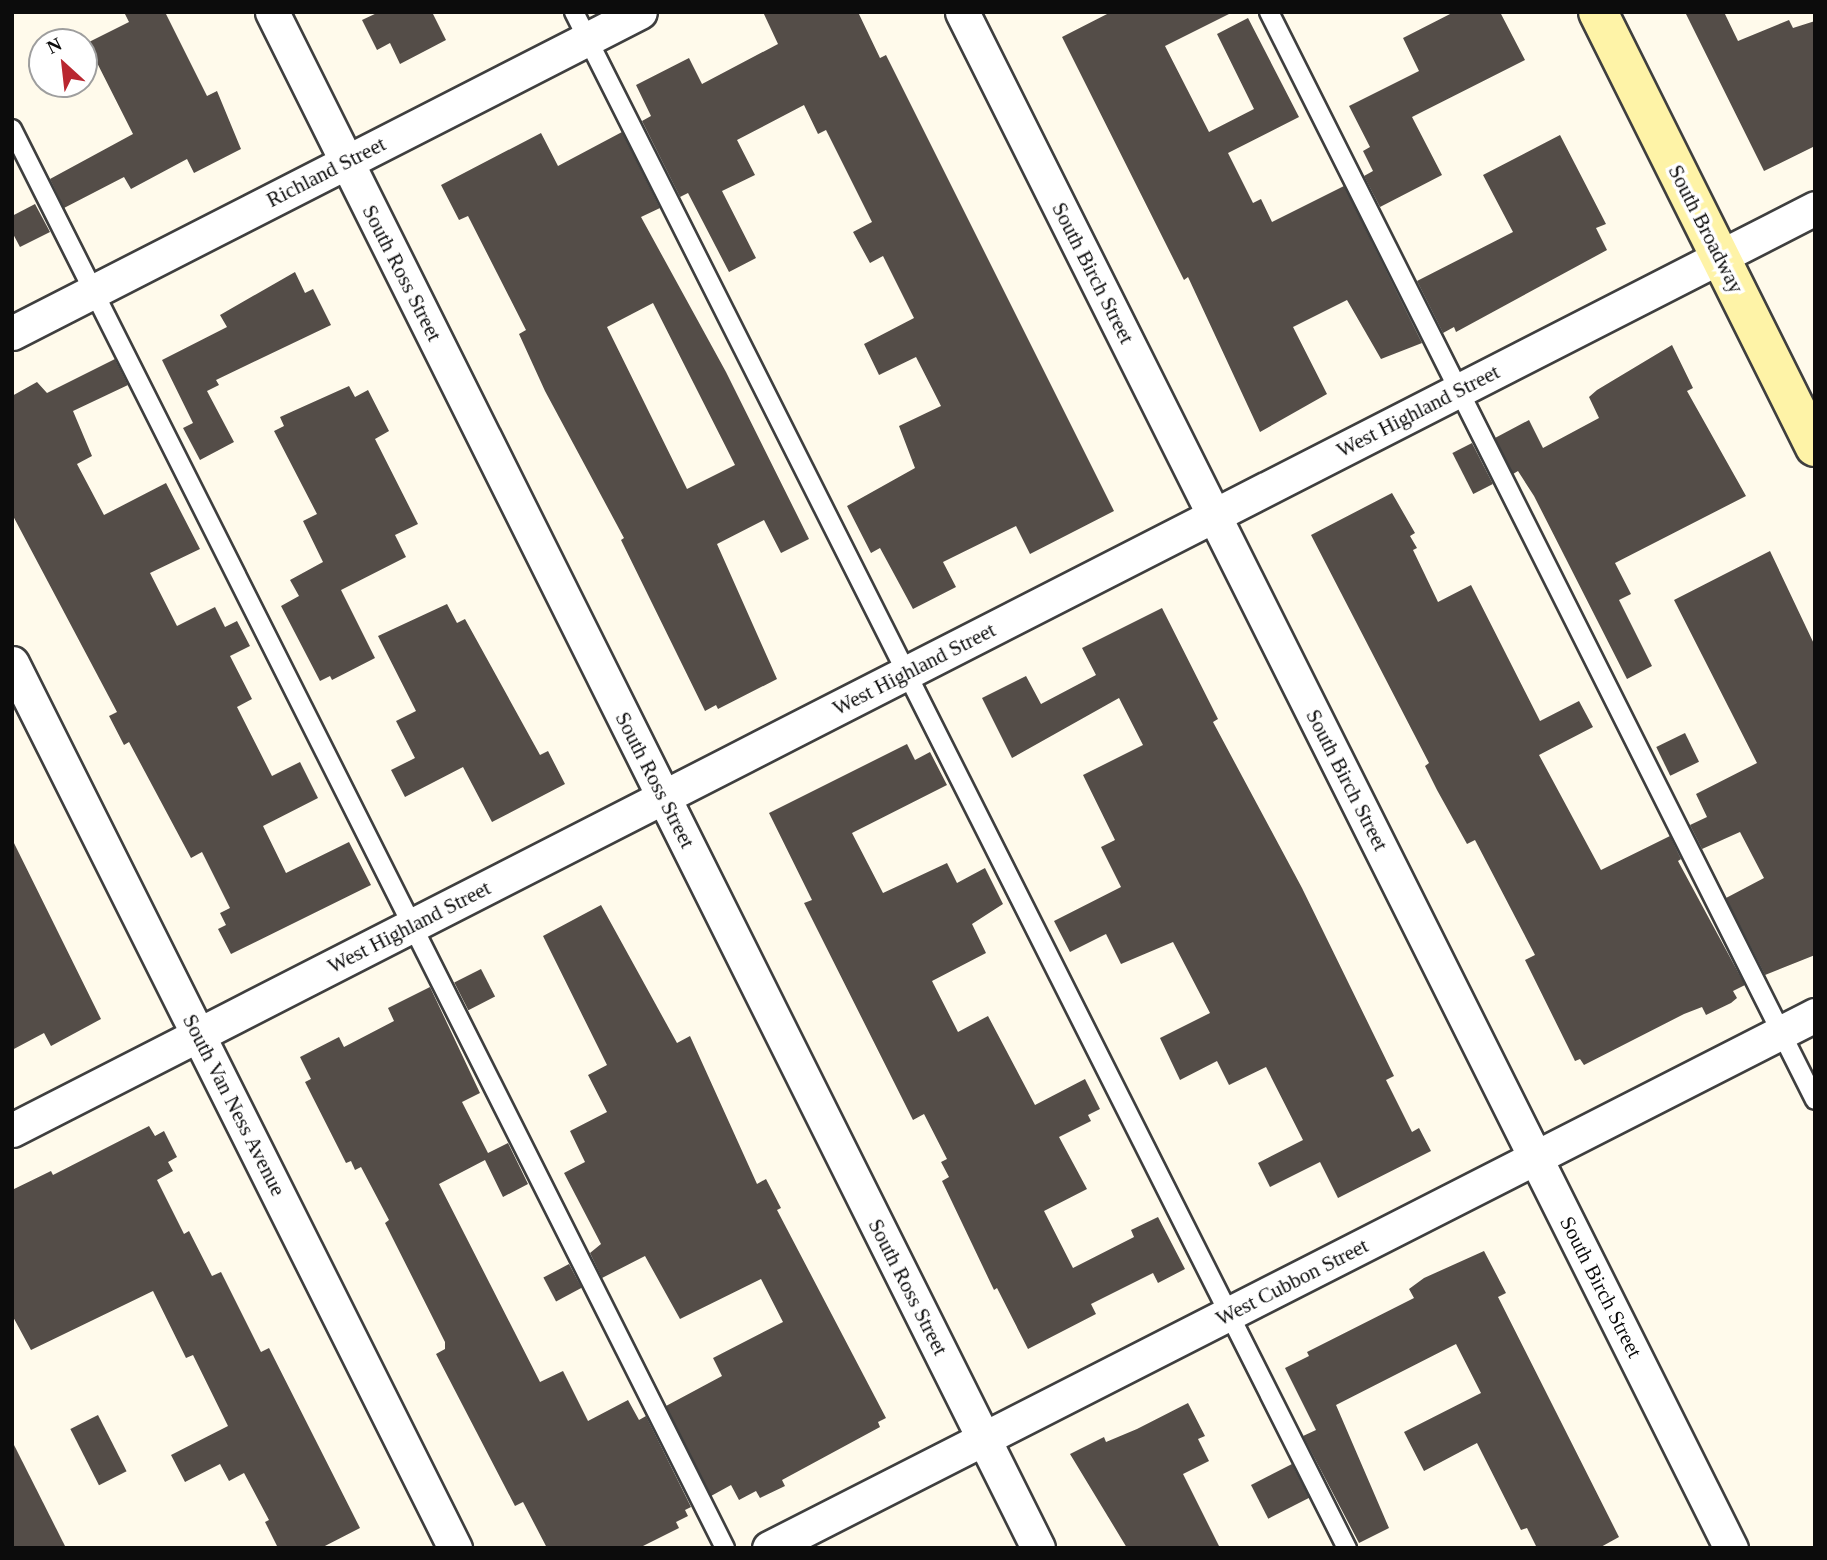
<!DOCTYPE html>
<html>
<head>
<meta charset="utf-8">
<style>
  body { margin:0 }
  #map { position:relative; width:1827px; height:1560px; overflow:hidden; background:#fffaeb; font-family:"Times New Roman",serif }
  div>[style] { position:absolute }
  .building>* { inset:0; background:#544d48; transform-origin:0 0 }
  .roads { filter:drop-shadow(2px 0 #3f3f3f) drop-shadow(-2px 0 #3f3f3f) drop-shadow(0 2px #3f3f3f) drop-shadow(0 -2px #3f3f3f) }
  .lane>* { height:18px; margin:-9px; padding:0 9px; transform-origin:9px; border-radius:9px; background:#fff }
  .street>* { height:33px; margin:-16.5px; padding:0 16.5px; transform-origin:16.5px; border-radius:16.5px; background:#fff }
  .secondary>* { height:38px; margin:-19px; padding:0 19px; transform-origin:19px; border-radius:19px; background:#fef3a7 }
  span { translate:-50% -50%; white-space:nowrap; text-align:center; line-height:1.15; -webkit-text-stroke:7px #fff; paint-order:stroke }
  .street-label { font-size:21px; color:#0c0c0c }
  .frame { position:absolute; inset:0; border:14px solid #0c0c0c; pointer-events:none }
  .north { position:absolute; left:28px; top:28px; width:70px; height:70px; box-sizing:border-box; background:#fff; border:2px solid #9e9e9e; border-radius:50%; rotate:333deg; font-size:19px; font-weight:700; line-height:28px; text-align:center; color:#0c0c0c }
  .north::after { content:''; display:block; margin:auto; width:24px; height:32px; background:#b92730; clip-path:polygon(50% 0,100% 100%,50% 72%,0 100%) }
</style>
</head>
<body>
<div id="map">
  <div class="building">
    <i style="clip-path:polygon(124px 12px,165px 12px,207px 96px,217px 91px,241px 149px,194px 173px,187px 159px,131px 189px,124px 177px,64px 208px,50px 179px,133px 134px,87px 43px,129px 22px)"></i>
    <i style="clip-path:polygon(379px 12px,432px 12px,446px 40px,400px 64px,390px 43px,377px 50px,362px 20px)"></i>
    <i style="clip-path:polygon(763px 12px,858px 12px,880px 58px,886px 55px,1114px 511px,1030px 554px,1016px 526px,943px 562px,956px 587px,913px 609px,880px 548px,871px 553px,847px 506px,915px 468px,899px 426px,941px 406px,916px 357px,879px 375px,864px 344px,914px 318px,883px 256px,870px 263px,853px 232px,872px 222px,826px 130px,818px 134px,804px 105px,737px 140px,755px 175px,722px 191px,756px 258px,729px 272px,688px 193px,680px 197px,642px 121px,651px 116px,636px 85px,689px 58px,702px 84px,778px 44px)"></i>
    <i style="clip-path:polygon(1111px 12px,1233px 12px,1165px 46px,1209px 132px,1254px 109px,1217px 34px,1248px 18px,1299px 117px,1228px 153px,1253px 203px,1261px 199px,1272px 222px,1344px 186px,1422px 343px,1381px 359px,1347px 300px,1293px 327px,1327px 394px,1260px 432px,1188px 277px,1184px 280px,1062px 37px)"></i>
    <i style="clip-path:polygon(1454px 12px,1500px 12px,1525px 60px,1412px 117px,1442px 175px,1380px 207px,1364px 176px,1373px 171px,1363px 151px,1370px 147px,1349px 106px,1419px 71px,1403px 38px)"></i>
    <i style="clip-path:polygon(1685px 12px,1724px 12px,1738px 41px,1789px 20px,1793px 28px,1815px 21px,1815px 146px,1764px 171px)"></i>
    <i style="clip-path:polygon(evenodd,622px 132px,660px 208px,641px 217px,726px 372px,809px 539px,781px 553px,764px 520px,717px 544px,777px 679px,718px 709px,716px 705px,705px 711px,621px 540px,624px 538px,545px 391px,519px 334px,526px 330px,468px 216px,459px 220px,441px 185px,541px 133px,558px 166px,622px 132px,653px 303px,735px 465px,687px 489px,607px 327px,653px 303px)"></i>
    <i style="clip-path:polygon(1560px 135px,1606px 224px,1596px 228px,1607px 250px,1456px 332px,1454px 327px,1443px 333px,1417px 281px,1513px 232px,1483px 175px)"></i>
    <i style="clip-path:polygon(35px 204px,50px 232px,20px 247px,12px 232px,12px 216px)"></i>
    <i style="clip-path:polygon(295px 272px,305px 293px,313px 289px,331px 325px,216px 380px,219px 385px,207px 391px,234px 442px,200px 460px,183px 428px,193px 423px,162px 360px,227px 327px,220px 315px)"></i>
    <i style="clip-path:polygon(1672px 345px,1693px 388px,1687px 391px,1746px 496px,1615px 563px,1631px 594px,1619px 600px,1652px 666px,1627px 679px,1534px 496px,1518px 471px,1513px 474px,1495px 438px,1529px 420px,1543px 448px,1599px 418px,1589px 397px,1597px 390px)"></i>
    <i style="clip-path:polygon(115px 359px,128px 385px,73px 411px,92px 456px,77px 464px,104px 515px,166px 483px,200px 549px,150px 573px,177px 626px,215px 607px,225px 627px,237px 621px,250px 646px,230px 656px,252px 699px,237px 707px,272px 776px,300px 762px,318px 798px,263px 826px,286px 873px,349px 842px,371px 885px,231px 954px,218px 929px,226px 925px,220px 913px,230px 908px,202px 852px,191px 858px,129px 742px,124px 745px,109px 716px,117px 712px,12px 514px,12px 396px,37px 382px,47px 393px)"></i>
    <i style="clip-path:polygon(349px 386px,355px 397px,368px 390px,389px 431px,375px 439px,418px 524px,395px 535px,406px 557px,341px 590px,375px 658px,332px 680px,330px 676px,320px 681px,281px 606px,299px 596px,290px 580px,323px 562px,303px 521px,317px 514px,274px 431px,284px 426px,280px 417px)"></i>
    <i style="left:1472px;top:443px;width:46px;height:22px;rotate:63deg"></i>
    <i style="clip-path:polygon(1392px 493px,1415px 533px,1410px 536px,1417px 548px,1413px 550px,1438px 602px,1471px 585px,1540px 721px,1579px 701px,1593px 727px,1539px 755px,1601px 870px,1670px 836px,1681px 859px,1678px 861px,1745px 985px,1733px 991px,1737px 998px,1731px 1003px,1706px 1015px,1702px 1007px,1684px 1014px,1584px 1065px,1580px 1059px,1575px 1061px,1525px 960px,1535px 955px,1475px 840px,1467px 844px,1437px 790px,1425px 766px,1429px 763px,1311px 535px)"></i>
    <i style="clip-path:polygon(1770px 551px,1815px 646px,1815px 955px,1765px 975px,1726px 898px,1764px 878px,1740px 832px,1702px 849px,1690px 825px,1707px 817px,1696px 794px,1757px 763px,1674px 600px)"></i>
    <i style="clip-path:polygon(447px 604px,457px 623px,465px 619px,540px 755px,548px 751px,565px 784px,492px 822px,463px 767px,405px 797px,391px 770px,415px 758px,396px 721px,416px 711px,378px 636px)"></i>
    <i style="clip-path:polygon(1162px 608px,1218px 719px,1213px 722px,1302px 888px,1394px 1076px,1386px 1080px,1412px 1132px,1419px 1128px,1431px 1151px,1338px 1198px,1320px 1162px,1270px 1187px,1258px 1163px,1303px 1140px,1266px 1067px,1229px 1085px,1217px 1061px,1180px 1080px,1160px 1038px,1210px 1013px,1173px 942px,1121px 964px,1106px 934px,1070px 952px,1054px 921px,1121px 887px,1101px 847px,1115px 840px,1083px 775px,1143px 745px,1119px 698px,1012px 758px,982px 698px,1026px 676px,1041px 704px,1096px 675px,1082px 648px)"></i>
    <i style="left:1685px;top:733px;width:32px;height:32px;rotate:64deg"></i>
    <i style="clip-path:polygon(907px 744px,915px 760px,930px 752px,947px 785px,852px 833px,883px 893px,947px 863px,957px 883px,985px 868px,1003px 904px,972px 924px,986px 953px,932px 981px,958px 1032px,988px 1016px,1035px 1105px,1085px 1079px,1100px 1109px,1088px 1115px,1091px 1121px,1059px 1137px,1087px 1189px,1044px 1211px,1073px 1268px,1134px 1237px,1131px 1230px,1158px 1217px,1185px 1269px,1158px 1283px,1153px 1273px,1091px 1304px,1096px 1314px,1028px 1349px,997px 1288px,994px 1290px,942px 1181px,949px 1177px,941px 1162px,947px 1159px,924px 1114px,913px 1120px,804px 903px,812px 900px,769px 813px)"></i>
    <i style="clip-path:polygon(12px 839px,101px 1019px,51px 1046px,44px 1033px,12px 1050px)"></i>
    <i style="clip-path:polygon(601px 905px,677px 1043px,690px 1036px,757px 1184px,766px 1179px,781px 1208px,777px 1210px,886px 1418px,878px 1422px,880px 1427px,782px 1480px,785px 1486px,760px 1498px,756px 1491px,739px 1500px,731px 1485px,711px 1496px,666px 1406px,722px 1376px,713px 1358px,783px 1322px,761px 1279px,680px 1319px,645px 1256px,602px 1278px,590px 1253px,601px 1244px,564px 1173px,585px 1162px,570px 1131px,607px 1112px,588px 1075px,607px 1065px,543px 936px)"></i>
    <i style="left:481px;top:969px;width:31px;height:30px;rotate:63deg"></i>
    <i style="clip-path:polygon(430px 987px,480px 1093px,462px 1102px,488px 1153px,508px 1143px,528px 1184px,503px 1197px,485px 1160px,439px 1184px,540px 1382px,563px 1371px,588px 1421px,628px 1400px,639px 1420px,646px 1416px,691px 1507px,685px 1510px,688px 1516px,676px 1522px,679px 1528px,639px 1548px,547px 1548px,523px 1502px,515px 1506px,436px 1354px,445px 1349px,445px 1342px,385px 1223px,389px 1220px,361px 1167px,355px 1170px,351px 1161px,346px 1163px,305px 1082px,311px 1079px,300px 1057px,339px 1037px,344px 1047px,394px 1021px,388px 1008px)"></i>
    <i style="clip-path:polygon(149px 1126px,155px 1136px,164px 1131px,177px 1157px,168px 1162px,173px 1171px,157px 1180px,184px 1234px,189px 1231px,212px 1276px,221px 1272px,261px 1352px,269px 1348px,360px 1528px,321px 1548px,278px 1548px,265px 1522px,269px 1520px,244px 1473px,229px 1481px,220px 1464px,185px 1482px,171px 1455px,228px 1426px,193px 1355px,186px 1358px,153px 1291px,31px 1350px,12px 1315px,12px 1190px,51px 1171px,53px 1175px)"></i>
    <i style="clip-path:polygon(1484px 1251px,1506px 1293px,1498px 1297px,1619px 1537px,1599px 1548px,1537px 1548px,1527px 1528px,1521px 1530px,1477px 1443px,1424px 1471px,1404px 1432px,1481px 1393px,1456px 1344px,1336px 1405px,1389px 1528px,1359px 1543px,1303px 1436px,1316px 1430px,1285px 1368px,1309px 1356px,1307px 1352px,1414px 1298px,1409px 1289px,1424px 1278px)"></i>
    <i style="left:569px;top:1264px;width:27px;height:29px;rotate:62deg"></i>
    <i style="clip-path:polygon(1188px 1403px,1205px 1436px,1198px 1439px,1209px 1461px,1183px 1474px,1220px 1548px,1127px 1548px,1070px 1454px,1104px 1437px,1106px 1442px,1137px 1429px)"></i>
    <i style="left:98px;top:1415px;width:63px;height:31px;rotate:63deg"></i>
    <i style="clip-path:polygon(12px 1441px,66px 1548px,12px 1548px)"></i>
    <i style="left:1292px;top:1464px;width:38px;height:46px;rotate:63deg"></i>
  </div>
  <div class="roads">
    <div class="lane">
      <i style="left:574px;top:12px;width:1720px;rotate:63.29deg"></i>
      <i style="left:1269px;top:12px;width:1217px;rotate:63.35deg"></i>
      <i style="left:12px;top:129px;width:1588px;rotate:63.32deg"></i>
    </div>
    <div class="street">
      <i style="left:272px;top:12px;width:1716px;rotate:63.49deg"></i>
      <i style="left:962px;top:12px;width:1718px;rotate:63.41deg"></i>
      <i style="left:12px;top:333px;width:705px;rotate:-27.07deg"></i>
      <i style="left:12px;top:663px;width:990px;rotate:63.41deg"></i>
      <i style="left:12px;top:1130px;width:2025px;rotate:-27.08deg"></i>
      <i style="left:769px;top:1548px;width:1174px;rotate:-27deg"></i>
    </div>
    <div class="secondary">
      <i style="left:1598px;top:12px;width:486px;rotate:63.5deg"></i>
    </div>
  </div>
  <div class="street-label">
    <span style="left:326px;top:172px;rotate:-27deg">Richland Street</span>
    <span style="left:1706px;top:229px;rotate:63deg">South Broadway</span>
    <span style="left:402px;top:273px;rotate:63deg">South Ross Street</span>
    <span style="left:1093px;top:273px;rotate:63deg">South Birch Street</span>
    <span style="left:1418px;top:411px;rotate:-27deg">West Highland Street</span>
    <span style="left:914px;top:669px;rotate:-27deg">West Highland Street</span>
    <span style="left:655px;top:780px;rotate:63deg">South Ross Street</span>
    <span style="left:1347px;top:780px;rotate:63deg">South Birch Street</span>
    <span style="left:409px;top:927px;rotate:-27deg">West Highland Street</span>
    <span style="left:234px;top:1105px;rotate:63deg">South Van Ness Avenue</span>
    <span style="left:1292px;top:1282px;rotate:-27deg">West Cubbon Street</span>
    <span style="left:908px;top:1287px;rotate:63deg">South Ross Street</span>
    <span style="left:1601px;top:1287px;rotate:63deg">South Birch Street</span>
  </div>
  <div class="frame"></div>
  <div class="north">N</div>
</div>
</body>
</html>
